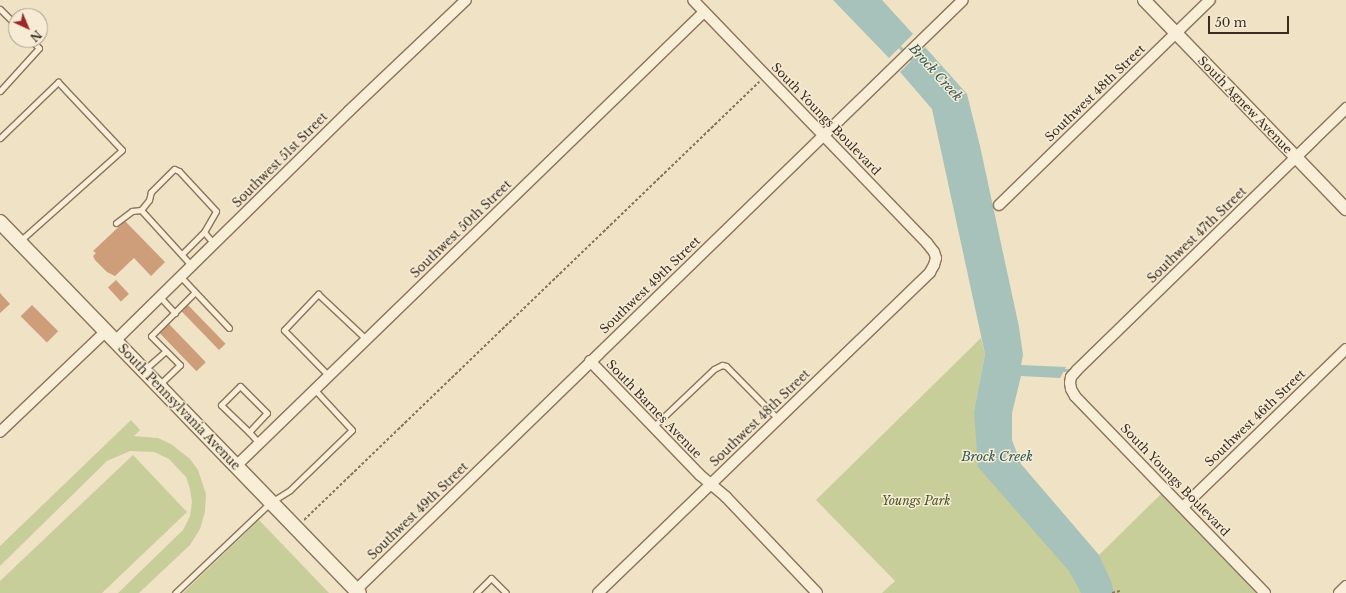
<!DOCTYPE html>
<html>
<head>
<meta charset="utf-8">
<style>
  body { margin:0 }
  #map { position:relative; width:1346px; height:593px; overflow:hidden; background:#efe2c5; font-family:"Libre Baskerville",serif }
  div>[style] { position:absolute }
  .green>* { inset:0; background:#c8ce99 }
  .water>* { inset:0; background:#a7c2ba }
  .stream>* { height:3px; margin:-1.5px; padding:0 1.5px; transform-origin:1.5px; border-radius:1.5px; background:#a7c2ba }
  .building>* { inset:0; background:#ce9d7a; transform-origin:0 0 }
  .path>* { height:2px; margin-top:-1px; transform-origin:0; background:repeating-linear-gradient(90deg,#8b745b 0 3px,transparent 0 5px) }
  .roads { filter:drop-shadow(1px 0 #8b745b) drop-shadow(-1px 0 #8b745b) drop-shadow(0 1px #8b745b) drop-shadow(0 -1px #8b745b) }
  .service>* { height:5px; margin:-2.5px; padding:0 2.5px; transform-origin:2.5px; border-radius:2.5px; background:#f9efd9 }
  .minor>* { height:10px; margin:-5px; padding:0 5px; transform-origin:5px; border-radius:5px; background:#f9efd9 }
  .tertiary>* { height:12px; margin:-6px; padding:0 6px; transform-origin:6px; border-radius:6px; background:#f9efd9 }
  .secondary>* { height:14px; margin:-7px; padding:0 7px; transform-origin:7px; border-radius:7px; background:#f9efd9 }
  span { translate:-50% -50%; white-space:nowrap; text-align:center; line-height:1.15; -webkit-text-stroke:3px #f6ecd5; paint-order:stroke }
  .street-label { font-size:12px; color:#3a2c1f }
  .park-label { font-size:12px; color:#4b5725; font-style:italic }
  .water-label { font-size:13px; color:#2e5a57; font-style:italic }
  .north { position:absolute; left:8px; top:8px; width:40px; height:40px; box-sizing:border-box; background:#f6ecd5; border:1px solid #ab9f8c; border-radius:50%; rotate:136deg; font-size:11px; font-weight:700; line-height:16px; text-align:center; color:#3a2c1f }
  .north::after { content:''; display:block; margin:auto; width:14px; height:18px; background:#9b292b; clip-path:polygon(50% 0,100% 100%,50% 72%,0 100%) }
  .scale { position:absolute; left:1208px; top:16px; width:81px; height:18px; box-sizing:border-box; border:2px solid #3a2c1f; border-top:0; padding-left:5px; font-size:12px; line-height:14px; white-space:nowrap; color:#3a2c1f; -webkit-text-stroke:3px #f6ecd5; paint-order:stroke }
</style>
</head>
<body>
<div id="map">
  <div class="green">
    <i style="clip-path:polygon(981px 338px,985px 354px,974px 411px,1069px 571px,1099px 555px,1161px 494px,1256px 593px,882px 593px,895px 581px,816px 500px)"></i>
    <i style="clip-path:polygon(131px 420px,140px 430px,134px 436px,158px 438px,171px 444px,190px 459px,198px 470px,206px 494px,205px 512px,200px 529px,190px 545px,139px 593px,118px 593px,183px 530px,190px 516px,192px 502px,190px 489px,186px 477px,169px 459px,154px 452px,130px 451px,107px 461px,0 566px,0 546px)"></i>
    <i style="clip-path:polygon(133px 455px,187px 512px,102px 593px,0 593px,0 581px)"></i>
    <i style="clip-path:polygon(259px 520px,329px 593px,183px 593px)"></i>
  </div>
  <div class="water">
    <i style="clip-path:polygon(833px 0,882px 0,913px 34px,889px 58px)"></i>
    <i style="clip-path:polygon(925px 47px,967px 94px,980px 146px,1019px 327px,1023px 355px,1021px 365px,1066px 367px,1060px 378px,1021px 376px,1012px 413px,1012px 440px,1021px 464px,1099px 555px,1111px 581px,1114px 593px,1081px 593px,1069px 571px,978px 467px,974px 411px,985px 354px,932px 109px,900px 72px)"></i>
  </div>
  <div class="stream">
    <i style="left:897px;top:44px;width:25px;rotate:47deg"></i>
    <i style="left:1060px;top:370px;width:10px"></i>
  </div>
  <div class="building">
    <i style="clip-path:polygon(125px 221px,165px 262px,151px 276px,134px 258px,115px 276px,107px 272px,95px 260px,93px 256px,96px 253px,93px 251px)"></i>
    <i style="left:116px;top:280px;width:19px;height:11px;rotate:47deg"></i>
    <i style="clip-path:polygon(0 293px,10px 304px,0 313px)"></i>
    <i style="left:32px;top:305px;width:37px;height:16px;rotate:45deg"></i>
    <i style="left:188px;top:305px;width:54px;height:9px;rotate:46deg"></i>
    <i style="left:169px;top:324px;width:53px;height:13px;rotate:46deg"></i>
  </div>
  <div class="path">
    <i style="left:304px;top:520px;width:632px;rotate:-43.91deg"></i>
    <i style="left:1112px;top:593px;width:8px;rotate:-14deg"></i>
  </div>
  <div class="roads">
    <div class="service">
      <i style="left:0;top:9px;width:23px;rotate:45deg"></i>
      <i style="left:0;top:91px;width:58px;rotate:-47.8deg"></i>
      <i style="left:39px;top:48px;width:11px;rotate:-135deg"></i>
      <i style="left:0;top:138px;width:81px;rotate:-44deg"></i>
      <i style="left:58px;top:82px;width:93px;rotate:46.7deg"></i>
      <i style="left:122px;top:150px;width:137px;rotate:138.3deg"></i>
      <i style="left:116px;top:223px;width:20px;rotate:-37deg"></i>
      <i style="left:132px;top:211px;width:9px;rotate:-6deg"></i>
      <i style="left:204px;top:232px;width:16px;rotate:50deg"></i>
      <i style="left:182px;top:254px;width:31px;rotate:-45deg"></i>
      <i style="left:204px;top:232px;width:24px;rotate:-60deg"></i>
      <i style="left:216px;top:211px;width:54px;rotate:-132.8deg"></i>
      <i style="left:179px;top:171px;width:5px;rotate:-158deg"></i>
      <i style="left:174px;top:169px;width:33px;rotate:135deg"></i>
      <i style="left:151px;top:192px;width:8px;rotate:104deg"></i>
      <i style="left:149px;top:200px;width:13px;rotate:129deg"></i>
      <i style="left:141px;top:210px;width:76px;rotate:47.7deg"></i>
      <i style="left:181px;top:277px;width:70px;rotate:46.7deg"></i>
      <i style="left:160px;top:297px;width:22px;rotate:47deg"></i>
      <i style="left:144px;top:370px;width:29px;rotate:-41deg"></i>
      <i style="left:328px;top:375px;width:63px;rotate:-134.4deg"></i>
      <i style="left:284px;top:330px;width:50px;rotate:-46.6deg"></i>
      <i style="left:318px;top:294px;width:66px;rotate:43.2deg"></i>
      <i style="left:159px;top:385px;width:29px;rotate:-44deg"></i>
      <i style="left:180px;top:365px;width:41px;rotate:-135deg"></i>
      <i style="left:151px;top:336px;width:62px;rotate:-45deg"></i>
      <i style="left:653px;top:427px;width:84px;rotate:-43.6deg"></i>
      <i style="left:714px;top:369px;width:9px;rotate:-27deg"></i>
      <i style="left:722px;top:365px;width:4px;rotate:14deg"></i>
      <i style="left:726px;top:366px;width:74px;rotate:45.5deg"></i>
      <i style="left:249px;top:432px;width:26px;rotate:-47deg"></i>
      <i style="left:267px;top:413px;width:38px;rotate:-135deg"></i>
      <i style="left:240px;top:386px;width:27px;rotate:135deg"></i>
      <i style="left:221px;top:405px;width:39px;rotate:44deg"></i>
      <i style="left:249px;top:432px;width:15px;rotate:48deg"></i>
      <i style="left:175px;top:593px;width:132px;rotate:-43.5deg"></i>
      <i style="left:271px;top:502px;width:22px;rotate:-32deg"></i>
      <i style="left:290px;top:490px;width:86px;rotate:-44.1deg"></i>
      <i style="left:352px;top:430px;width:56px;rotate:-132.8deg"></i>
      <i style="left:476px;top:593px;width:21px;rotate:-45deg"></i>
      <i style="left:491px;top:578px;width:21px;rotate:45deg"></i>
    </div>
    <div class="minor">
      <i style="left:999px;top:205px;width:294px;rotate:-44.2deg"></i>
      <i style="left:115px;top:341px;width:328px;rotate:-44.5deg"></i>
      <i style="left:349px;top:111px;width:161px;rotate:-43.5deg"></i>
      <i style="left:590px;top:361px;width:158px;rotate:46deg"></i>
      <i style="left:700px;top:475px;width:34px;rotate:40deg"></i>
      <i style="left:726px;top:497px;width:132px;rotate:46.5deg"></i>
      <i style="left:0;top:432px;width:146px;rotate:-43.6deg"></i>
      <i style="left:236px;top:466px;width:652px;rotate:-44.13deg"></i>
      <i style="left:1183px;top:507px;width:227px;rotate:-44.1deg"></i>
      <i style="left:356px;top:590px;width:846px;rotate:-44.19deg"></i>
      <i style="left:598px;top:593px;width:462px;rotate:-44deg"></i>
      <i style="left:930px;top:272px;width:8px;rotate:-60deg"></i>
      <i style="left:934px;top:265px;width:7px;rotate:-74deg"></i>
      <i style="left:936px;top:258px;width:6px;rotate:-108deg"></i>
      <i style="left:934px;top:252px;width:11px;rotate:-128deg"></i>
      <i style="left:927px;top:243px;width:337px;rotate:-133.9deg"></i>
      <i style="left:1265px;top:593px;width:274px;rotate:-134deg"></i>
      <i style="left:1075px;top:396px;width:8px;rotate:-120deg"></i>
      <i style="left:1071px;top:389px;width:6px;rotate:-99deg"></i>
      <i style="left:1070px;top:383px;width:6px;rotate:-81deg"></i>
      <i style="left:1071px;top:377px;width:9px;rotate:-49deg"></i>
      <i style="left:1077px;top:370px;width:376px;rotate:-44.2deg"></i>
      <i style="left:1339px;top:593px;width:10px;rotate:-45deg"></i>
    </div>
    <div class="tertiary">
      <i style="left:1144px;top:0;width:291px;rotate:46deg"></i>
    </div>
    <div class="secondary">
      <i style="left:0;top:222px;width:516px;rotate:45.94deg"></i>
    </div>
  </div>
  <div class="street-label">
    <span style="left:1095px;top:93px;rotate:-44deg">Southwest 48th Street</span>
    <span style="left:1245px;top:105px;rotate:46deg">South Agnew Avenue</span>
    <span style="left:826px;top:119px;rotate:46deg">South Youngs Boulevard</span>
    <span style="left:280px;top:160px;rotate:-45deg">Southwest 51st Street</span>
    <span style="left:461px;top:229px;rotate:-44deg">Southwest 50th Street</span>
    <span style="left:1197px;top:235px;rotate:-44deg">Southwest 47th Street</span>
    <span style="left:650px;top:285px;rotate:-44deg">Southwest 49th Street</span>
    <span style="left:179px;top:407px;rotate:46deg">South Pennsylvania Avenue</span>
    <span style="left:654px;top:409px;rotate:46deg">South Barnes Avenue</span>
    <span style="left:760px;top:418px;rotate:-44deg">Southwest 48th Street</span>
    <span style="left:1255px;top:418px;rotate:-44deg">Southwest 46th Street</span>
    <span style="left:1175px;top:480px;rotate:46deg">South Youngs Boulevard</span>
    <span style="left:418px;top:511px;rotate:-44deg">Southwest 49th Street</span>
  </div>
  <div class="park-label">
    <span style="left:916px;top:501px">Youngs Park</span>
  </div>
  <div class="water-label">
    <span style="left:935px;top:73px;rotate:48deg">Brock Creek</span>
    <span style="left:997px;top:457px">Brock Creek</span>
  </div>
  <div class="north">N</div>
  <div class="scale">50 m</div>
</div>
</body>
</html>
